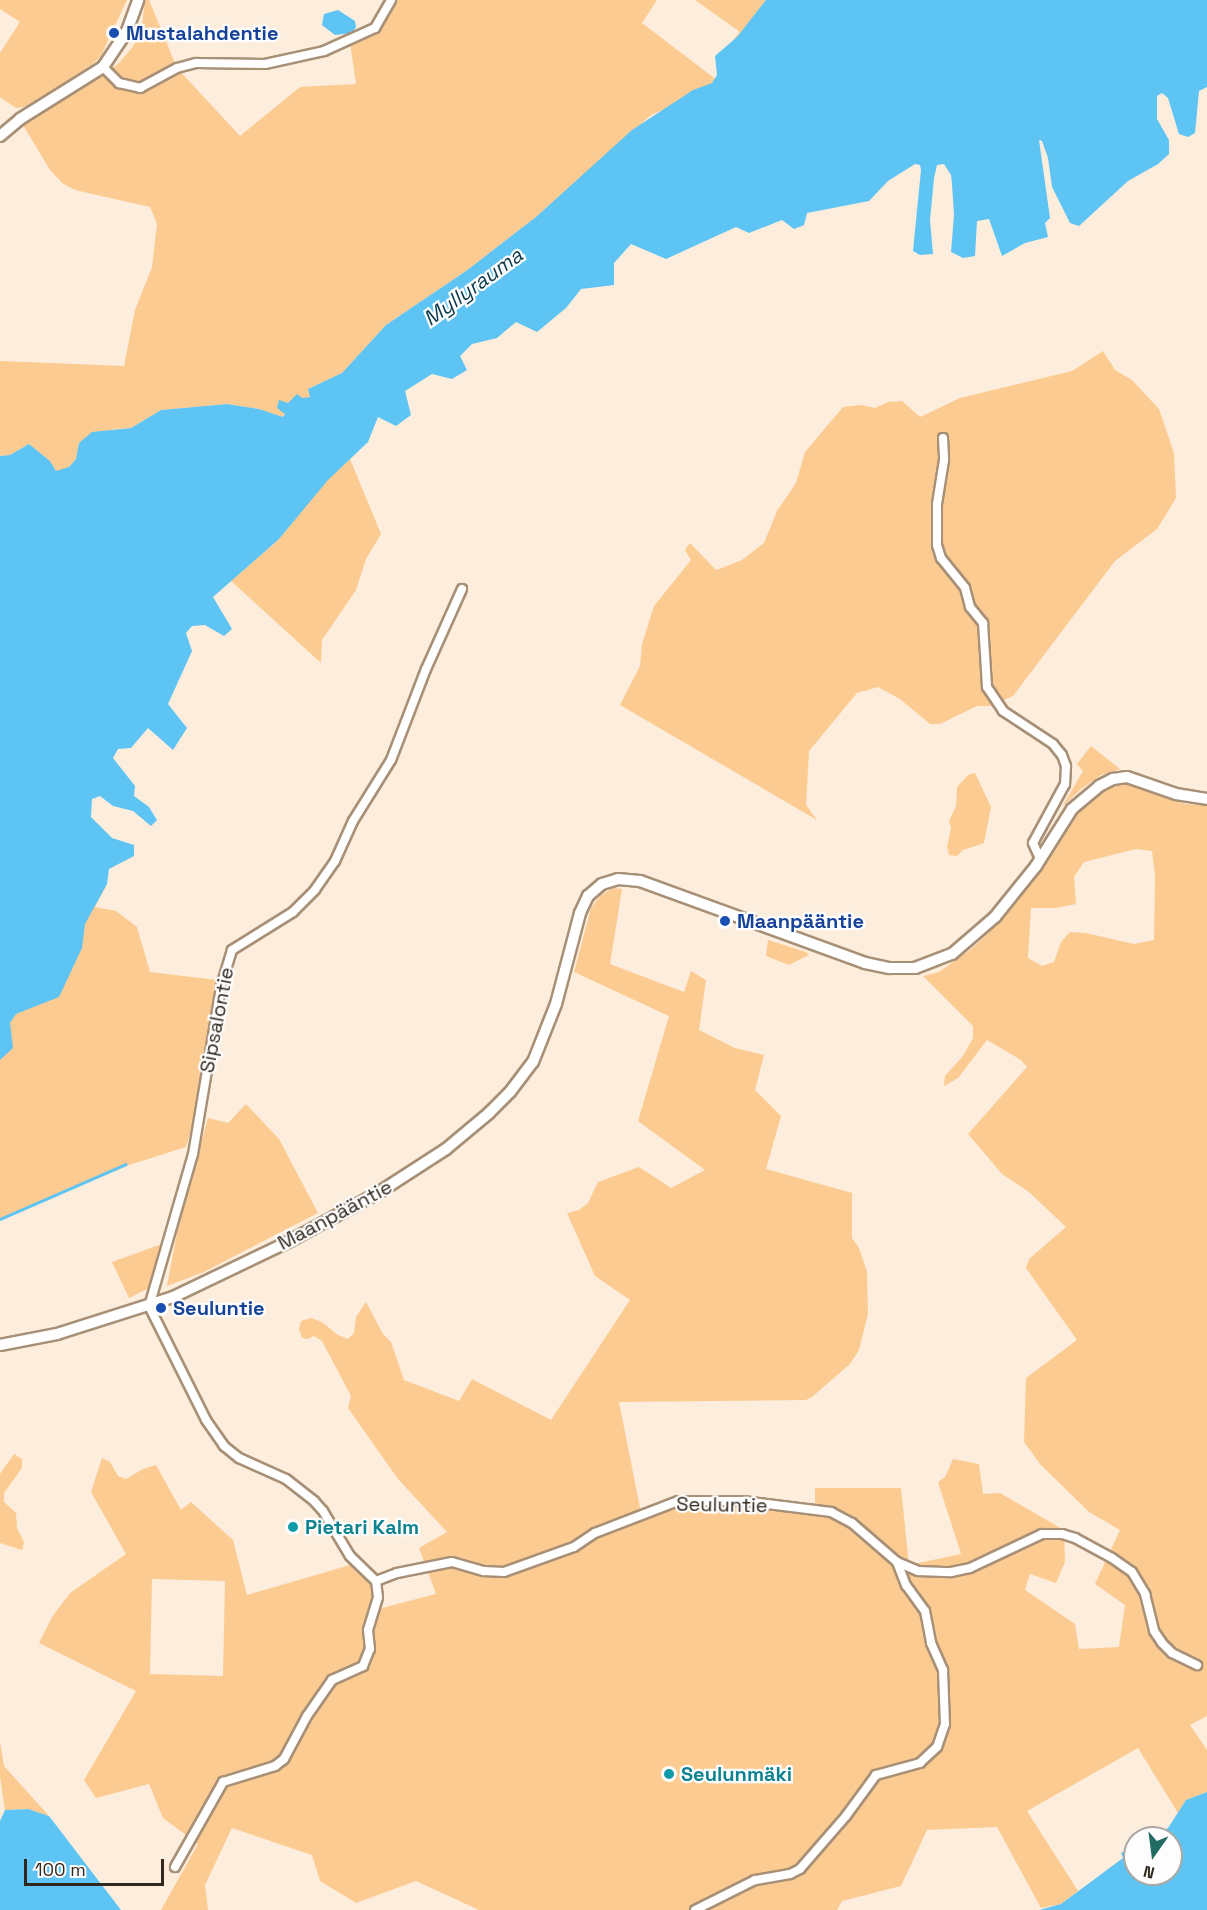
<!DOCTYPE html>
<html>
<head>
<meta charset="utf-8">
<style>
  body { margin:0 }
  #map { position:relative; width:1207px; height:1910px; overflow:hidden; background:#fceddc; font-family:"Space Grotesk",sans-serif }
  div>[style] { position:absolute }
  .green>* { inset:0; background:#fccb92 }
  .water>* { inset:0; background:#5ec4f4 }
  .stream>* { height:3px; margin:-1.5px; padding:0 1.5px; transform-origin:1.5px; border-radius:1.5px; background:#5ec4f4 }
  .roads { filter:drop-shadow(2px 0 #a89077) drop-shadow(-2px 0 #a89077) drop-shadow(0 2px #a89077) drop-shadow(0 -2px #a89077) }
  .minor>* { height:8px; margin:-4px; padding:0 4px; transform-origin:4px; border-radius:4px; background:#fff }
  .tertiary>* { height:10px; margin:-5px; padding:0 5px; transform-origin:5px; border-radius:5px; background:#fff }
  .dots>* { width:16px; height:16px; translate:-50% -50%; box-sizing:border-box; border:3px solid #fdfdfd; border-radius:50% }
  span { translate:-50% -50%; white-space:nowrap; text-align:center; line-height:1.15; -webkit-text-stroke:4.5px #fdfdfd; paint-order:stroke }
  .transit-label { font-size:20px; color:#164399; font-weight:700 }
  .left { translate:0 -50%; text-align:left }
  .street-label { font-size:20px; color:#30271d }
  .culture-label { font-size:20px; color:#0d838f; font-weight:700 }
  .water-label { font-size:21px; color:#0c3a4d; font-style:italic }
  .north { position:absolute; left:1123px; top:1826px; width:60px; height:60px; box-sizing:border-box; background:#fdfdfd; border:2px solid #aba7a3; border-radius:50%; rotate:194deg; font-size:16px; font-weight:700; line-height:24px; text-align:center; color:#30271d }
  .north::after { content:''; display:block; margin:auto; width:21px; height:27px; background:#236c64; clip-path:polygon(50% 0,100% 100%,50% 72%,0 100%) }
  .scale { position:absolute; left:24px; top:1859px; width:140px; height:27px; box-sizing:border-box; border:3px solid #30271d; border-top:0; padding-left:8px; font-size:18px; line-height:21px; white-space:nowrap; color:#30271d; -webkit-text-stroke:4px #fdfdfd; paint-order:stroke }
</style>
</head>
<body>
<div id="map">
  <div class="green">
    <i style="clip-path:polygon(0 0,127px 0,101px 56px,93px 64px,45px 95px,24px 107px,16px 108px,0 97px,0 53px,20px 22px,0 9px)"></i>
    <i style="clip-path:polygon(145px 0,149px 0,177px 68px,240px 136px,300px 87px,356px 84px,350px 42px,375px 28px,391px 0,657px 0,642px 23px,722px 84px,651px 115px,536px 217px,466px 271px,386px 325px,342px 373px,308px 389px,310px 397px,307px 399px,293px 400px,288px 403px,283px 417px,259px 409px,227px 404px,161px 410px,131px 428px,114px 429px,79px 443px,76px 459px,68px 468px,56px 472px,50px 461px,29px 444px,10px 455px,0 456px,0 361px,124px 366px,135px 310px,152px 267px,157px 224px,150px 207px,75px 190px,62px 183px,50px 170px,23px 125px,118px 64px,132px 48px,141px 33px)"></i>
    <i style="clip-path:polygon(695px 0,808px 0,733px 40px,740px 32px)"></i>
    <i style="clip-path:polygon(1103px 351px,1115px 370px,1132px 380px,1159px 409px,1174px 453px,1176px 498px,1157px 529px,1115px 561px,1013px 696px,990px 706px,977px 706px,940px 724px,930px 724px,900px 699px,878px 687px,857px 693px,809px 751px,806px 805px,817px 820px,620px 705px,640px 666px,642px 644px,654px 606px,691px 560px,685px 550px,690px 543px,716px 570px,742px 560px,764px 543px,777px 511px,796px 483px,805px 452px,843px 407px,862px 405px,875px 408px,888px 402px,902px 401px,920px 417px,960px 398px,1072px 371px)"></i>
    <i style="clip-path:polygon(350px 459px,381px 534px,366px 559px,356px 590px,322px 640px,321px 663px,231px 581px,279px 539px,327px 480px)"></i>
    <i style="clip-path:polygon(1091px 746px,1120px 769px,1101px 775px,1081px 789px,1062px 807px,1083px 771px,1077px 764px)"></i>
    <i style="clip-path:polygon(975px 773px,991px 807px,984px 843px,963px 850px,957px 856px,949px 855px,947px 847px,951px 828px,949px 821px,956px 806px,957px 787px,968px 775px)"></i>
    <i style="clip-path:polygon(evenodd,1131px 783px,1185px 804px,1207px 805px,1207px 1716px,1190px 1725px,1207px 1750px,1207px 1792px,1186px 1800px,1178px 1813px,1138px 1748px,1027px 1811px,1078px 1891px,1061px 1904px,1041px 1908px,997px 1827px,927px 1830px,901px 1886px,842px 1901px,837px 1910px,479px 1910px,416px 1881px,356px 1903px,320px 1881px,312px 1855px,232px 1828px,205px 1885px,208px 1910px,161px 1910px,198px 1844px,163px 1818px,149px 1784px,96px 1798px,84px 1780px,136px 1691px,39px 1643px,52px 1617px,70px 1593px,126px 1554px,91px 1492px,102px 1458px,110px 1462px,118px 1476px,126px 1479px,143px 1469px,156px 1465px,181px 1510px,191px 1502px,233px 1540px,247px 1595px,357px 1563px,376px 1581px,374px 1610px,436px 1594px,419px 1548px,447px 1532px,398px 1479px,348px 1408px,351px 1396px,322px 1341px,314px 1336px,308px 1339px,302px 1338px,299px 1329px,301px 1321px,311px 1318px,322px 1322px,338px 1335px,348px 1339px,354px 1333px,356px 1317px,366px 1302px,383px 1334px,391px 1342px,404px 1380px,459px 1401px,472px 1379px,551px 1420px,630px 1300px,595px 1276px,567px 1213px,579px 1210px,588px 1203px,598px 1182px,639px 1167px,671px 1188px,705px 1170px,638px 1121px,669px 1016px,574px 972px,591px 908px,600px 896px,613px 888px,622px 889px,610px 964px,684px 992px,691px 971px,706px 980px,699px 1030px,735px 1048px,764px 1055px,755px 1090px,781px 1116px,766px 1169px,852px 1193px,852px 1238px,859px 1248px,867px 1272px,868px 1314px,859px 1350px,850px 1364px,812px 1397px,806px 1400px,619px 1402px,641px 1513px,678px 1501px,815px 1508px,815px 1488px,901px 1488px,909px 1565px,961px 1554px,938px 1482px,945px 1477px,953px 1459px,979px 1464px,983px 1494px,1000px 1493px,1064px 1530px,1065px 1562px,1056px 1583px,1030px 1574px,1025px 1590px,1075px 1624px,1079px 1649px,1119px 1647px,1125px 1605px,1095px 1584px,1120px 1530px,1089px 1512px,1041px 1465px,1024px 1442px,1026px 1378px,1077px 1340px,1026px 1268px,1029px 1259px,1066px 1227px,1029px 1192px,1002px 1174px,968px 1134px,1027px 1067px,1021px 1060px,987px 1040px,958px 1078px,944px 1086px,945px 1076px,963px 1056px,973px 1038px,973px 1026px,923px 976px,939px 972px,970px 950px,1001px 921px,1031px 883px,1069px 820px,1085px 802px,1115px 785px,1131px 783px,1136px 849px,1152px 851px,1155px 876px,1154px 940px,1134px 944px,1086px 933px,1070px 932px,1061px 942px,1054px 962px,1042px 966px,1028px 958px,1031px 908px,1056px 908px,1076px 904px,1074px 877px,1084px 862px,1136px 849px,1131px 783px,152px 1579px,225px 1581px,223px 1676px,150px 1674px,152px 1579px)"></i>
    <i style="clip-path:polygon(107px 884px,95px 907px,116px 911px,137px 927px,150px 972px,217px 980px,195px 1117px,186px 1147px,129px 1165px,0 1220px,0 975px)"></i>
    <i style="clip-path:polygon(768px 940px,806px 952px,809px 955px,789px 965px,766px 956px)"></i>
    <i style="clip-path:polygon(246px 1104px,279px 1139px,318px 1213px,204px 1272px,167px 1286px,180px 1217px,208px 1118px,228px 1123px)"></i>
    <i style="clip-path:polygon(162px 1244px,151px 1287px,129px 1298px,112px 1262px)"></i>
    <i style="clip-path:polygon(14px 1454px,22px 1459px,22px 1468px,4px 1493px,4px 1502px,16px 1513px,17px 1528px,24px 1542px,22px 1550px,0 1543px,0 1474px)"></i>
    <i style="clip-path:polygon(0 1741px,4px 1766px,49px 1816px,28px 1809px,5px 1810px,0 1777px)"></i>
  </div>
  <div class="water">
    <i style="clip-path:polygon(766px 0,1207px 0,1207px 87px,1199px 91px,1195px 133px,1188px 137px,1179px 134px,1168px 98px,1162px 93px,1157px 96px,1157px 119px,1169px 140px,1169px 154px,1158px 164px,1128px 181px,1079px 226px,1070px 223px,1052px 187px,1048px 158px,1042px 141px,1039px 140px,1050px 218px,1045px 223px,1048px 237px,1025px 243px,1002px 256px,989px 219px,977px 221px,975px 256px,963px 258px,951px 252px,954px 215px,952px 184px,951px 175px,944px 164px,937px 165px,934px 178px,930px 220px,933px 254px,920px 255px,913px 251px,921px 170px,920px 165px,915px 164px,888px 181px,869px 201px,807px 213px,804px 225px,794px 229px,782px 220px,749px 233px,736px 227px,666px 259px,631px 244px,614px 263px,614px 285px,581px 289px,566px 308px,537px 332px,516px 322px,497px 338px,472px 344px,460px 356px,467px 370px,452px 379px,432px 374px,405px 391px,411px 415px,396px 426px,378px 417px,368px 442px,328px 480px,279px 539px,213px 597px,232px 629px,224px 636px,205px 625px,192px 626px,186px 633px,192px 651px,168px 704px,187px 728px,173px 750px,148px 728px,131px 748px,118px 749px,113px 758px,135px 786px,134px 796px,149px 807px,157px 820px,151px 826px,133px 811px,113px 806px,100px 796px,92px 799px,91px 817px,112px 838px,134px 845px,134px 856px,109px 869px,107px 884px,85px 924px,82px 948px,59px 997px,16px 1014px,10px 1023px,13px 1048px,0 1060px,0 456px,10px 455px,29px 444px,50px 461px,56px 471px,69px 467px,76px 459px,79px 443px,92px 432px,131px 428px,161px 410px,227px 404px,259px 409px,283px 417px,285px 414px,277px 408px,279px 400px,288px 403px,297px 394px,302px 398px,310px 397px,308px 389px,342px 373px,386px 325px,466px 271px,536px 217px,632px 130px,693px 90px,712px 83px,717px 75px,715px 56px,737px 37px)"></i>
    <i style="clip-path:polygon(338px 10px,355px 21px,356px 27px,352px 33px,335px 35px,322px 25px,324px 14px)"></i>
    <i style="clip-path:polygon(1207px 1792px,1207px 1910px,1039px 1910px,1061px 1904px,1123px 1858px,1121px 1853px,1135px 1845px,1135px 1874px,1171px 1874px,1171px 1838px,1149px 1838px,1168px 1828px,1186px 1800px)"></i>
    <i style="clip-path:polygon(28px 1809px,49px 1816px,121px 1910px,0 1910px,0 1821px,5px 1810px)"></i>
  </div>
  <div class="stream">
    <i style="left:0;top:1219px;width:137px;rotate:-23.6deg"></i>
  </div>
  <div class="roads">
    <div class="minor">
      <i style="left:103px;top:67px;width:23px;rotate:45deg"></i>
      <i style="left:119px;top:83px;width:22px;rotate:13deg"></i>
      <i style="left:140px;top:88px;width:42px;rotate:-28.4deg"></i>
      <i style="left:177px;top:68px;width:20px;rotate:-15deg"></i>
      <i style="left:196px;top:63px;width:69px;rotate:0.8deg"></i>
      <i style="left:265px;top:64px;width:60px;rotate:-12.4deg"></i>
      <i style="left:324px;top:51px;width:56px;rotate:-24.3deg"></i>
      <i style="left:375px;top:28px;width:32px;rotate:-60deg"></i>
      <i style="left:943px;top:438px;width:22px;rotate:87deg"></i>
      <i style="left:944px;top:460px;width:45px;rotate:99deg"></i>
      <i style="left:937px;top:504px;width:41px;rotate:90deg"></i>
      <i style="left:937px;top:545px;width:14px;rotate:73deg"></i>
      <i style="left:941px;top:558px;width:38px;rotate:51deg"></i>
      <i style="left:965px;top:588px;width:20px;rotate:75deg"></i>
      <i style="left:970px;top:607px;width:21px;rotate:51deg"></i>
      <i style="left:983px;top:623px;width:64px;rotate:86.4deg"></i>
      <i style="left:987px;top:687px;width:29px;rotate:56deg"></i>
      <i style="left:1003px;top:711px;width:60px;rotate:33.4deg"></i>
      <i style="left:1053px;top:744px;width:14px;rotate:51deg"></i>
      <i style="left:1062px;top:755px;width:12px;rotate:70deg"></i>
      <i style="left:1066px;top:766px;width:18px;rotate:93deg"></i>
      <i style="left:1065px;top:784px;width:67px;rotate:118.5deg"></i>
      <i style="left:1033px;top:843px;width:17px;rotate:66deg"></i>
      <i style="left:462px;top:589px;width:88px;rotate:114.2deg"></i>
      <i style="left:426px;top:669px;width:97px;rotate:111deg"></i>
      <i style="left:391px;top:760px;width:72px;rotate:121.9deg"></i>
      <i style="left:353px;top:821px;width:44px;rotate:114.2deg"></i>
      <i style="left:335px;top:861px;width:35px;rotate:125deg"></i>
      <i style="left:315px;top:890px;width:31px;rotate:135deg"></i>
      <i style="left:293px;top:912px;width:72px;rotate:148.1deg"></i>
      <i style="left:232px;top:950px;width:39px;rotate:107deg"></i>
      <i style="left:221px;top:987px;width:169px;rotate:99.5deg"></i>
      <i style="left:193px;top:1154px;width:158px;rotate:106.1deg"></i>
      <i style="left:149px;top:1306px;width:127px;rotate:63.4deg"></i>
      <i style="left:206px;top:1420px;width:32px;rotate:55deg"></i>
      <i style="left:224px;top:1446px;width:19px;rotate:39deg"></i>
      <i style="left:239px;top:1458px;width:51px;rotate:24.1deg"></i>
      <i style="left:286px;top:1479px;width:36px;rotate:38deg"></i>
      <i style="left:314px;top:1501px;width:13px;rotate:48deg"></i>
      <i style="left:323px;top:1511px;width:52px;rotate:59deg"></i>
      <i style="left:350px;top:1556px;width:36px;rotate:44deg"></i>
      <i style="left:376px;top:1581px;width:22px;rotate:-21deg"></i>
      <i style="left:397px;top:1573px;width:56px;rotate:-11.3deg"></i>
      <i style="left:452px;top:1562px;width:33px;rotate:16deg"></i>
      <i style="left:484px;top:1571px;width:20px;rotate:3deg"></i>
      <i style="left:504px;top:1572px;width:74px;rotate:-19.7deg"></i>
      <i style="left:574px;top:1547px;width:25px;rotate:-34deg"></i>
      <i style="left:595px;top:1533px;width:89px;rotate:-21.1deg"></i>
      <i style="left:678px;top:1501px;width:65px"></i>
      <i style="left:743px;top:1501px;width:89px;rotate:7.1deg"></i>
      <i style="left:831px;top:1512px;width:24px;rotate:28deg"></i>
      <i style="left:852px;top:1523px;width:60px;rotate:40.9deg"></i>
      <i style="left:897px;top:1562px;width:25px;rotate:69deg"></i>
      <i style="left:906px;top:1585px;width:32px;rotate:54deg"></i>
      <i style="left:925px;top:1611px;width:33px;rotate:79deg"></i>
      <i style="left:931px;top:1643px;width:30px;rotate:66deg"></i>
      <i style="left:943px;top:1670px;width:54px;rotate:87.9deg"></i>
      <i style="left:945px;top:1724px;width:24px;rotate:109deg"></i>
      <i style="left:937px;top:1747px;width:23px;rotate:137deg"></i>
      <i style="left:920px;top:1763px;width:46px;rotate:164.7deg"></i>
      <i style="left:876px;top:1775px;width:51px;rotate:126.2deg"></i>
      <i style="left:846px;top:1816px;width:70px;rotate:131deg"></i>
      <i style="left:800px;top:1869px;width:11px;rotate:153deg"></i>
      <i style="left:790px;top:1874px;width:36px;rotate:170deg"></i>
      <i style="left:755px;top:1880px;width:67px;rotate:153.4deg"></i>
      <i style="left:897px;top:1562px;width:23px;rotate:23deg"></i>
      <i style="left:918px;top:1571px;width:33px;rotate:2deg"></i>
      <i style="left:951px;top:1572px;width:19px;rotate:-12deg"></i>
      <i style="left:970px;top:1568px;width:80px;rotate:-25.3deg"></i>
      <i style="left:1042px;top:1534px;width:20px"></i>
      <i style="left:1062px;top:1534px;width:14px;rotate:17deg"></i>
      <i style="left:1075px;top:1538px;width:42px;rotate:28.4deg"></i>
      <i style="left:1112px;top:1558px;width:24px;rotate:35deg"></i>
      <i style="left:1132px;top:1572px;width:26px;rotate:59deg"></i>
      <i style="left:1145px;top:1594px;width:38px;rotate:76deg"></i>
      <i style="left:1154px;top:1631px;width:14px;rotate:56deg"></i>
      <i style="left:1162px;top:1643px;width:14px;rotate:45deg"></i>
      <i style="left:1172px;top:1653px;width:28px;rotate:26deg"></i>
      <i style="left:175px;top:1867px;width:98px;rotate:-60.5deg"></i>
      <i style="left:223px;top:1782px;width:54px;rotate:-17.1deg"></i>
      <i style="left:275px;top:1766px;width:11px;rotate:-38deg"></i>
      <i style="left:284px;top:1759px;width:49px;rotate:-61.9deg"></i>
      <i style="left:307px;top:1716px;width:44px;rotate:-55.2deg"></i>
      <i style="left:332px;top:1680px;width:34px;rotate:-24deg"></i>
      <i style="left:363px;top:1666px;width:18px;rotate:-68deg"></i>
      <i style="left:370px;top:1649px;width:19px;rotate:-96deg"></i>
      <i style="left:368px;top:1630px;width:34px;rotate:-73deg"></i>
      <i style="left:378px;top:1597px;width:16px;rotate:-97deg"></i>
    </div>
    <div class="tertiary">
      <i style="left:0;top:136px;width:26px;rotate:-40deg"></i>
      <i style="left:20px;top:119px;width:98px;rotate:-32.1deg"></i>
      <i style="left:103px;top:67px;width:43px;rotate:-56.3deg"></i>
      <i style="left:127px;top:31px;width:33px;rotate:-70deg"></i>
      <i style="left:0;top:1345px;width:58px;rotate:-10.9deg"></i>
      <i style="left:57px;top:1334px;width:122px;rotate:-17.7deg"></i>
      <i style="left:173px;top:1297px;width:127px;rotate:-25.6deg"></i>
      <i style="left:288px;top:1242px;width:102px;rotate:-28.6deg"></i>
      <i style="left:378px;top:1193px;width:81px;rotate:-32.9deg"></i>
      <i style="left:446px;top:1149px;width:56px;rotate:-39.9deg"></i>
      <i style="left:489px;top:1113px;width:30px;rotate:-45deg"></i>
      <i style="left:510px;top:1092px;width:38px;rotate:-53deg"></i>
      <i style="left:533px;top:1062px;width:62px;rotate:-68.4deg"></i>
      <i style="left:556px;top:1004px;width:94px;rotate:-75.2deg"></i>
      <i style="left:580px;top:913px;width:19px;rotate:-65deg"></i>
      <i style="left:588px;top:896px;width:18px;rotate:-41deg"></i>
      <i style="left:602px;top:884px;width:17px;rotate:-17deg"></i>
      <i style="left:618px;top:879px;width:22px;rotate:5deg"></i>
      <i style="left:640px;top:881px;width:239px;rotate:20deg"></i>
      <i style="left:865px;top:963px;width:25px;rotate:12deg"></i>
      <i style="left:889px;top:968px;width:26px"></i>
      <i style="left:915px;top:968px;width:40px;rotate:-21deg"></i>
      <i style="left:952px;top:954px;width:57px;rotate:-40.7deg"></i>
      <i style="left:995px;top:917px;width:65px;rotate:-51.2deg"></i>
      <i style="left:1036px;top:866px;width:67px;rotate:-57.7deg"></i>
      <i style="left:1072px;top:809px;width:35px;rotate:-40deg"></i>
      <i style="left:1099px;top:786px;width:16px;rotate:-27deg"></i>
      <i style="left:1113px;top:779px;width:14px;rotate:-8deg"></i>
      <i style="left:1127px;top:777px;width:52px;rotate:19.1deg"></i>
      <i style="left:1176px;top:794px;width:31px;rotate:9deg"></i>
    </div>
  </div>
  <div class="dots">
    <i style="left:114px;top:33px;background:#1a4fb4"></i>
    <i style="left:725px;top:921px;background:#1a4fb4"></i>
    <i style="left:161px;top:1308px;background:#1a4fb4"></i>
    <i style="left:293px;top:1527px;background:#0f9aa8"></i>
    <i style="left:669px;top:1774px;background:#0f9aa8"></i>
  </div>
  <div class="transit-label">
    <span class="left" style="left:126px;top:33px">Mustalahdentie</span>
    <span class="left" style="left:737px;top:921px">Maanpääntie</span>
    <span class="left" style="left:173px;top:1308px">Seuluntie</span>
  </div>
  <div class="street-label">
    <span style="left:217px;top:1020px;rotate:-79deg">Sipsalontie</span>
    <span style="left:335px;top:1215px;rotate:-28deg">Maanpääntie</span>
    <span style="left:722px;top:1505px;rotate:1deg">Seuluntie</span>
  </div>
  <div class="culture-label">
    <span class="left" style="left:305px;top:1527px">Pietari Kalm</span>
    <span class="left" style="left:681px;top:1774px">Seulunmäki</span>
  </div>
  <div class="water-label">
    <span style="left:473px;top:287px;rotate:-36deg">Myllyrauma</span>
  </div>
  <div class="north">N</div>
  <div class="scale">100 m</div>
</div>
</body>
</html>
